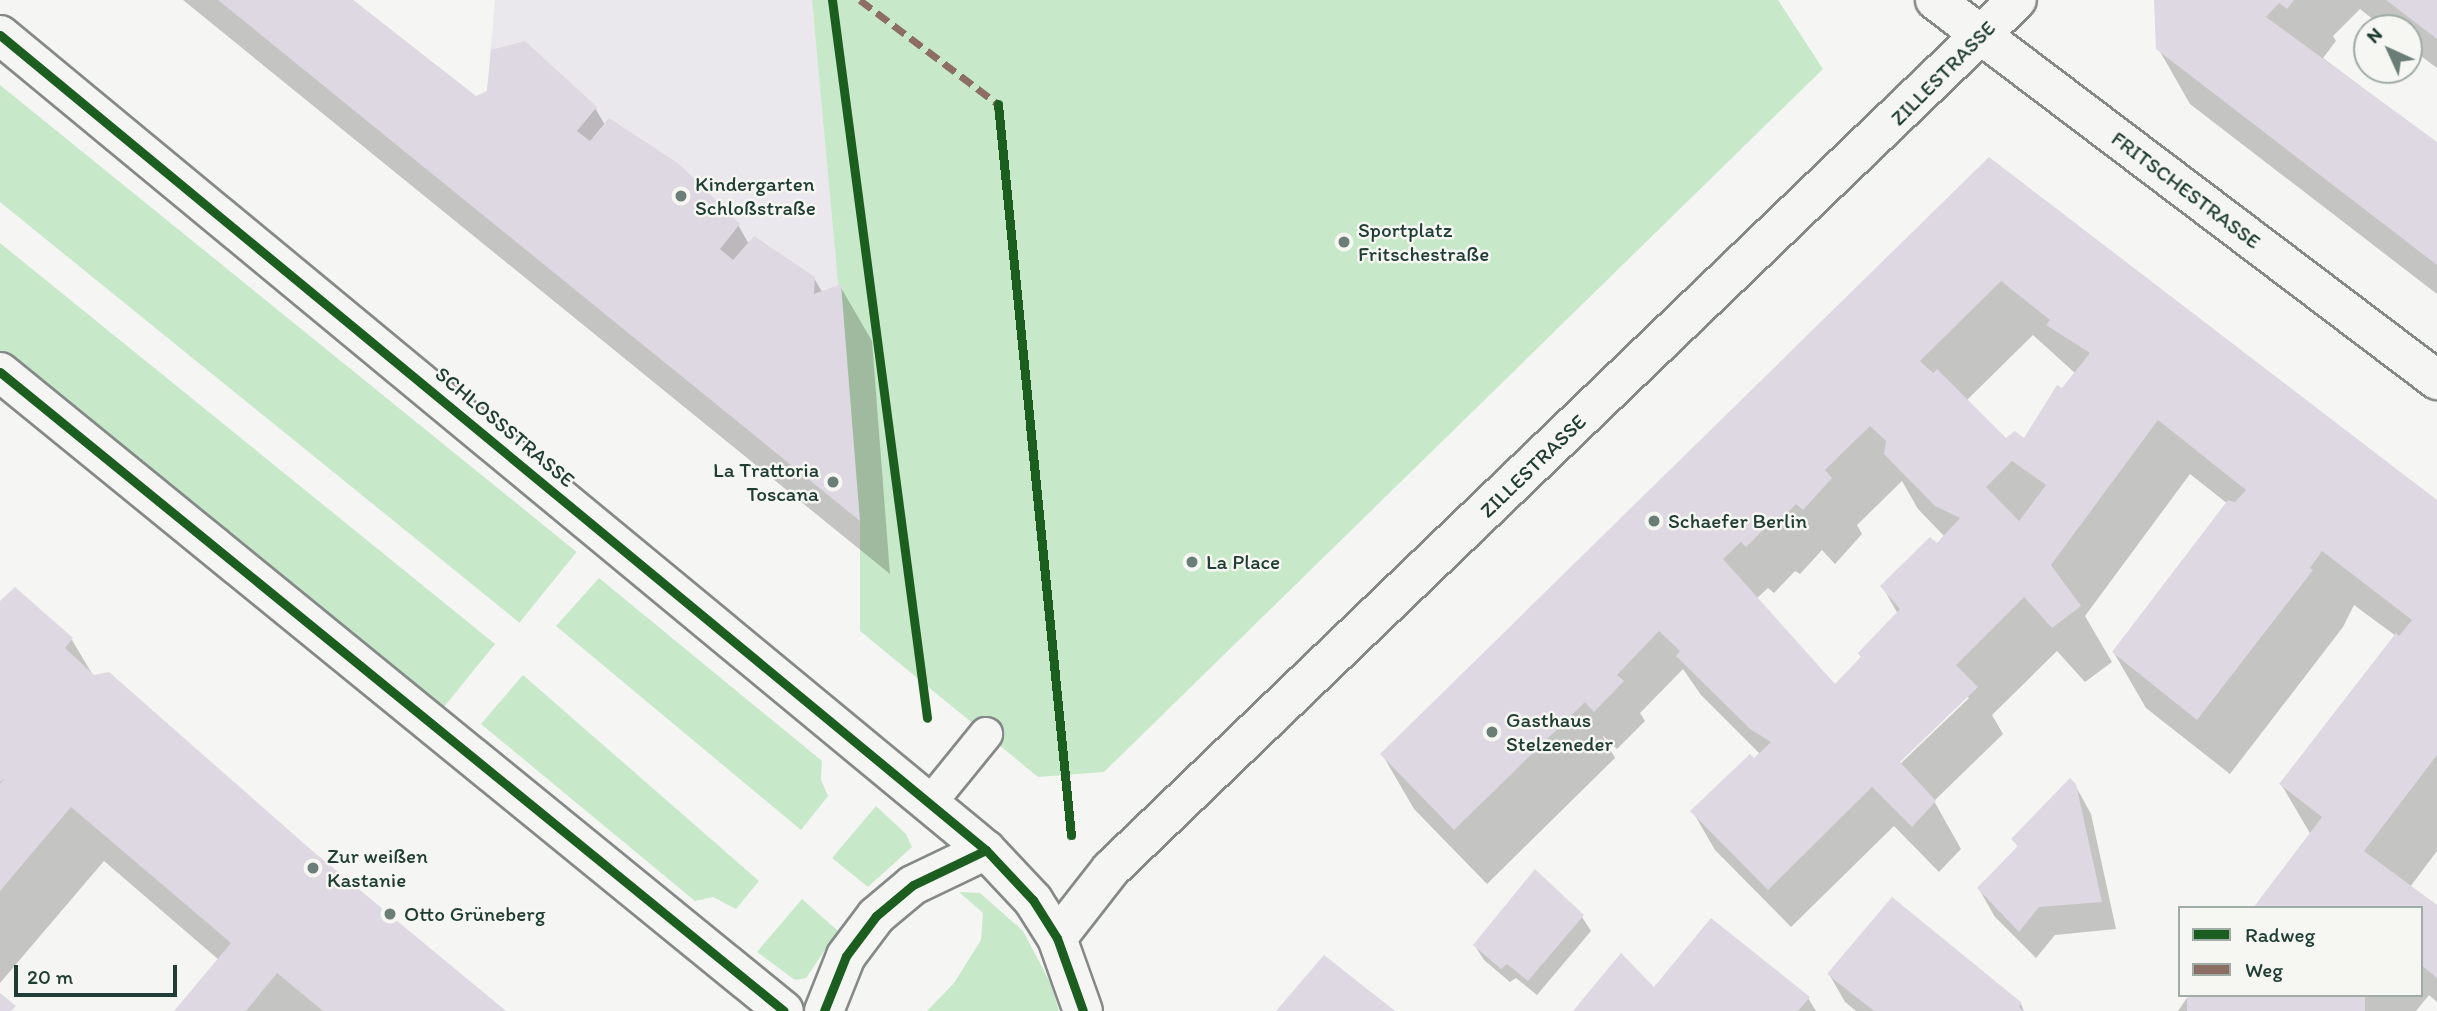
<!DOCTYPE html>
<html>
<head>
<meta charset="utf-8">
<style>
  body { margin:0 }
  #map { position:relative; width:2437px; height:1011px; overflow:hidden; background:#f5f5f3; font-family:Itim,sans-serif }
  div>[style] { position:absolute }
  .built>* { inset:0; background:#eae8ec }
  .green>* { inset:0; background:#c8e9c9; transform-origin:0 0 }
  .shadow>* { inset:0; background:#0003 }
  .building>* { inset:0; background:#ddd8e1; transform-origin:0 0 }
  .roads { filter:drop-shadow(2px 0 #858a88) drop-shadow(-2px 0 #858a88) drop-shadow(0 2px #858a88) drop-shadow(0 -2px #858a88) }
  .lane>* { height:32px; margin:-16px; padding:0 16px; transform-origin:16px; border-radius:16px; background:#f5f5f3 }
  .street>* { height:38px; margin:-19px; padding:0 19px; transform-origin:19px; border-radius:19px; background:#f5f5f3 }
  .secondary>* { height:38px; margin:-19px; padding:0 19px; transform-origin:19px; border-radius:19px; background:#f5f5f3 }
  .quiet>* { height:7px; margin-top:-3.5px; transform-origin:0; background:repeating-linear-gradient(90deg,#8d6e63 0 14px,transparent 0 21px) }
  .cycleway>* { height:9px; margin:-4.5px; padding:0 4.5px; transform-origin:4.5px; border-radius:4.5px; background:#1b5e20 }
  .dots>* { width:19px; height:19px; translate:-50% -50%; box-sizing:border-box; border:4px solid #f6f6f2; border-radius:50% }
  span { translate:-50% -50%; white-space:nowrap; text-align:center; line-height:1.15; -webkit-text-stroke:5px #f6f6f2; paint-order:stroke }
  .street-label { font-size:21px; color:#1f3d34 }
  .poi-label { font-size:21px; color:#1f3d34 }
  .left { translate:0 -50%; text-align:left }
  .right { translate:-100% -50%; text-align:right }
  .legend { position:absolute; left:2178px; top:906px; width:245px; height:91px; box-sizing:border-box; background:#f6f6f2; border:2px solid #a0aca6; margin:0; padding:9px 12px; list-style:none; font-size:21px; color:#1f3d34 }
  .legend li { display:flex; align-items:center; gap:14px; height:35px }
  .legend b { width:35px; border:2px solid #a0aca6 }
  .north { position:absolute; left:2353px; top:14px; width:70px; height:70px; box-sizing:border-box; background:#f6f6f2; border:2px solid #a0aca6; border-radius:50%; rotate:315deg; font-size:19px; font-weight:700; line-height:28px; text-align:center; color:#1f3d34 }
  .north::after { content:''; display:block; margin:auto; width:24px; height:32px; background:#6a7d77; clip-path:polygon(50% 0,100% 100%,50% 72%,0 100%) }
  .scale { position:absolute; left:14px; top:965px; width:163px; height:32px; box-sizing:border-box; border:4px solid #1f3d34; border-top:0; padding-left:9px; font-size:21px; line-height:24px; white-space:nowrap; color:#1f3d34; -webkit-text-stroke:5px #f6f6f2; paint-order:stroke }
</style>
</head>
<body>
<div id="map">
  <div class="built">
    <i style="clip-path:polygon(495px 0,812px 0,841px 284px,814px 294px,799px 361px,476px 96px,487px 91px)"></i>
  </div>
  <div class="green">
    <i style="clip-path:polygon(812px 0,1778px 0,1823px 69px,1104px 772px,1038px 777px,860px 631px,860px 521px)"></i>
    <i style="left:0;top:85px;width:742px;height:91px;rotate:39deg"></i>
    <i style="left:0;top:243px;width:637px;height:85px;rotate:39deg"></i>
    <i style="clip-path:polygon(599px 578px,822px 761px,821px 780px,828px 796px,801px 830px,556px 626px)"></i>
    <i style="clip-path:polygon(523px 675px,759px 881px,736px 909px,713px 897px,695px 901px,481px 724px)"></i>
    <i style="clip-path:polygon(876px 806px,906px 834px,912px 847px,868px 887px,832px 858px)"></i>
    <i style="clip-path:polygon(959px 892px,980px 893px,1023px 931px,1051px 984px,1059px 1011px,927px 1011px,954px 983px,981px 940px,983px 913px)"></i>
    <i style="clip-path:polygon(802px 899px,838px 931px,806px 978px,795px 980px,757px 952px)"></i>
  </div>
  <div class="shadow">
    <i style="clip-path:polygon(183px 0,353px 0,476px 98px,488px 92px,525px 42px,595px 108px,605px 125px,738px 225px,749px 244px,814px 278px,822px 292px,840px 286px,872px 341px,890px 574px)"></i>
    <i style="clip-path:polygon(2155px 0,2437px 0,2437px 68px,2409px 47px,2409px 28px,2384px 28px,2360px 9px,2333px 36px,2336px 41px,2323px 58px,2437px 144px,2437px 294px,2190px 104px,2158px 48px)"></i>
    <i style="clip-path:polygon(evenodd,1989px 159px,2437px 502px,2437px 851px,2410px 887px,2437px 907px,2437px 1002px,2429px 995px,2416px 1011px,2178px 1011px,2189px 995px,2421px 995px,2421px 908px,2311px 835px,2281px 784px,2396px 636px,2354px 605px,2343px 627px,2230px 774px,2146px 708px,2114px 653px,2228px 504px,2190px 474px,2085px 616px,2112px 662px,2085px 682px,2057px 651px,1992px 715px,2003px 734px,1934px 801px,1961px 849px,1939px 872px,1894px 826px,1791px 927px,1715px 850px,1693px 812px,1760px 754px,1701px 695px,1683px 669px,1640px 713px,1645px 721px,1617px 749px,1602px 735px,1615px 758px,1487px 884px,1414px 809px,1382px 754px,1989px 159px,2033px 335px,2076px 374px,2025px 440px,2006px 441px,1966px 401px,2033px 335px,1989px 159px,1902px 481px,1918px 509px,1945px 537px,1882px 586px,1898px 614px,1835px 687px,1756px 599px,1768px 588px,1774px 593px,1795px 571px,1800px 574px,1822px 550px,1835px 564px,1862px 534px,1857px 525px,1902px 481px,1989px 159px,1966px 695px,1969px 698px,1895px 769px,1892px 767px,1966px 695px)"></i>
    <i style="clip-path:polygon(15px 589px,72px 640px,94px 677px,505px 1011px,177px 1011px,219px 960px,104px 861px,0 983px,0 603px)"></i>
    <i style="clip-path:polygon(2075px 785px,2091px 814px,2116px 929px,2055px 935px,2036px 958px,1995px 917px,1979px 889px,2019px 848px,2013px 839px)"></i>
    <i style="clip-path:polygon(1582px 917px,1591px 931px,1537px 995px,1516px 978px,1510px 982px,1484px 960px,1475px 946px)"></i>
    <i style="clip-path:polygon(1829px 974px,2021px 1004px,2024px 1011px,1856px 1011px,1845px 1002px)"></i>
    <i style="clip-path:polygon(1653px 988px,1808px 998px,1816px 1011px,1578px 1011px)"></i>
  </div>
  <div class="building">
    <i style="clip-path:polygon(218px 0,353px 0,476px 96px,487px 91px,491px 50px,525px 41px,597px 107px,577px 131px,590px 141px,609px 118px,679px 164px,740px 224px,720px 249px,733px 260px,754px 236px,815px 277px,814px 294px,841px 284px,860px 521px)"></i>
    <i style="clip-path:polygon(2154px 0,2294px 0,2287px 9px,2279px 3px,2266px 17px,2437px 142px,2437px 265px,2156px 49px)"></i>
    <i style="clip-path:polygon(2386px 0,2437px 0,2437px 39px)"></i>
    <i style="clip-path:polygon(evenodd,1989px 157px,2437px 500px,2437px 755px,2364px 851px,2437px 905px,2437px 978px,2421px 965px,2421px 908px,2253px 908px,2322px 817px,2279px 784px,2396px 633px,2399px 636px,2412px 620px,2322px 551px,2310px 568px,2313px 570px,2197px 720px,2112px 652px,2228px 500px,2235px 502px,2246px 490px,2158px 420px,2051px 565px,2081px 606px,2052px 628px,2024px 597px,1956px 665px,1978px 687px,1900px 762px,1936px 801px,1912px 827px,1872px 787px,1768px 890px,1690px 811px,1750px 754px,1754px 758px,1771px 742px,1750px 729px,1676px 656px,1680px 651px,1659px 631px,1617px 675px,1624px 681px,1594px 712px,1585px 702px,1454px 830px,1380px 754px,1989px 157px,2001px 281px,2050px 320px,2046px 325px,2090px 353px,2062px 388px,2057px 385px,2024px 438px,2015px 431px,2006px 438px,1937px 369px,1933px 373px,1920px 361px,2001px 281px,1989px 157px,1870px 426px,1886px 441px,1884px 454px,1935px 506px,1960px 518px,1937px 543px,1930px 537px,1880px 586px,1900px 609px,1858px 653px,1861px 657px,1835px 684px,1723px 559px,1741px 542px,1746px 547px,1768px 525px,1773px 528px,1796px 504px,1803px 510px,1832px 478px,1825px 470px,1870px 426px,1989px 157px,2012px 461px,2046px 485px,2019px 521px,1986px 487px,2012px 461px)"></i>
    <i style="clip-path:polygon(15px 587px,73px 638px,65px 648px,94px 675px,109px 672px,309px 848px,506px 1011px,323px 1011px,277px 973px,246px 1011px,174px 1011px,231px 943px,71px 807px,0 891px,0 784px,5px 778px,0 782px,0 601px)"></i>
    <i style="clip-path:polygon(2070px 778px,2076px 784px,2102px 902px,2039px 907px,2019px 932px,1977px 888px,2018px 846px,2011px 839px)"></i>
    <i style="clip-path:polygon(1535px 869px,1584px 915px,1528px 981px,1507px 964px,1501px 969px,1473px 945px)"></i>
    <i style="clip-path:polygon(1892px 897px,2022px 1003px,2019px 1007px,2024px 1011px,1874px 1011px,1827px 974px)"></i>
    <i style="clip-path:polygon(1711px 918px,1810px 997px,1798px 1011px,1573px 1011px,1621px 953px,1654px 987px)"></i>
    <i style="clip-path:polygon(1324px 955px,1395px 1011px,1276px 1011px)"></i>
    <i style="clip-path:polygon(0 993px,16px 1006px,11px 1011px,0 1011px)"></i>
    <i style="left:2187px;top:995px;width:178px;height:20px"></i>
  </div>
  <div class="roads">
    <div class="lane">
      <i style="left:930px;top:803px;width:89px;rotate:-50.9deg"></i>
    </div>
    <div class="street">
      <i style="left:1935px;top:0;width:630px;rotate:37.12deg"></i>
      <i style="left:1057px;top:938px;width:88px;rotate:-52deg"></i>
      <i style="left:1111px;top:869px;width:1255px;rotate:-43.81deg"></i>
    </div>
    <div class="secondary">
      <i style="left:0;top:35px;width:1279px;rotate:39.58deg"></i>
      <i style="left:986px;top:850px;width:69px;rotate:46.8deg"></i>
      <i style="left:1033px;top:900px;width:45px;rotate:57.7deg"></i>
      <i style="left:1057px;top:938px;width:77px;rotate:70.4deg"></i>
      <i style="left:0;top:372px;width:1011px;rotate:39.18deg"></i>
      <i style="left:824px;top:1011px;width:59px;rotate:-68.2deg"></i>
      <i style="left:846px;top:956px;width:50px;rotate:-53.1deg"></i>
      <i style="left:876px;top:916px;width:48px;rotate:-40deg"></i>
      <i style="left:913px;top:885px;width:81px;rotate:-25.6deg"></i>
    </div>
  </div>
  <div class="quiet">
    <i style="left:860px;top:0;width:173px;rotate:37deg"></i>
    <i style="left:998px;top:104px;width:7px;rotate:90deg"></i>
  </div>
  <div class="cycleway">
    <i style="left:832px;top:0;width:724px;rotate:82.46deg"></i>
    <i style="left:0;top:35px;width:1279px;rotate:39.58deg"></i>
    <i style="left:986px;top:850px;width:69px;rotate:46.8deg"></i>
    <i style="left:1033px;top:900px;width:45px;rotate:57.7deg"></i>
    <i style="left:1057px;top:938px;width:77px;rotate:70.4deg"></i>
    <i style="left:998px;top:104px;width:735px;rotate:84.3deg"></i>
    <i style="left:0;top:372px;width:1011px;rotate:39.18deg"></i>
    <i style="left:824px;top:1011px;width:59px;rotate:-68.2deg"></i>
    <i style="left:846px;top:956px;width:50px;rotate:-53.1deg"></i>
    <i style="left:876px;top:916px;width:48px;rotate:-40deg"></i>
    <i style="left:913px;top:885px;width:81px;rotate:-25.6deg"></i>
  </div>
  <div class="dots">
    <i style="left:681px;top:196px;background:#6a7d77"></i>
    <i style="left:1344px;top:242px;background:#6a7d77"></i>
    <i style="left:833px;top:482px;background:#6a7d77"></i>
    <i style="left:1654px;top:521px;background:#6a7d77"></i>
    <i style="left:1192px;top:562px;background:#6a7d77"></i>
    <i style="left:1492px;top:732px;background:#6a7d77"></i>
    <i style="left:313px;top:868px;background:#6a7d77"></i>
    <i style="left:390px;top:914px;background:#6a7d77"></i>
  </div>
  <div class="street-label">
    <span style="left:1943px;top:73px;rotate:-45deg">ZILLESTRASSE</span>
    <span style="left:2186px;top:190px;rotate:37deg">FRITSCHESTRASSE</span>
    <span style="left:505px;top:427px;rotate:40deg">SCHLOSSSTRASSE</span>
    <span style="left:1533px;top:466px;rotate:-44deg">ZILLESTRASSE</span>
  </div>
  <div class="poi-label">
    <span class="left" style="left:695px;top:196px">Kindergarten<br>Schloßstraße</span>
    <span class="left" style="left:1358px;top:242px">Sportplatz<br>Fritschestraße</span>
    <span class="right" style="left:819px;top:482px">La Trattoria<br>Toscana</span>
    <span class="left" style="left:1668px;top:521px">Schaefer Berlin</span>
    <span class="left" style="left:1206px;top:562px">La Place</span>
    <span class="left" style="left:1506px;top:732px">Gasthaus<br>Stelzeneder</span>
    <span class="left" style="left:327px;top:868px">Zur weißen<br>Kastanie</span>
    <span class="left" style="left:404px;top:914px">Otto Grüneberg</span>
  </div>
  <ul class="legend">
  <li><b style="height:9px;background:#1b5e20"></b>Radweg</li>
  <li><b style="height:9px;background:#8d6e63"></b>Weg</li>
  </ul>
  <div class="north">N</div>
  <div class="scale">20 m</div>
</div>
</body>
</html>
